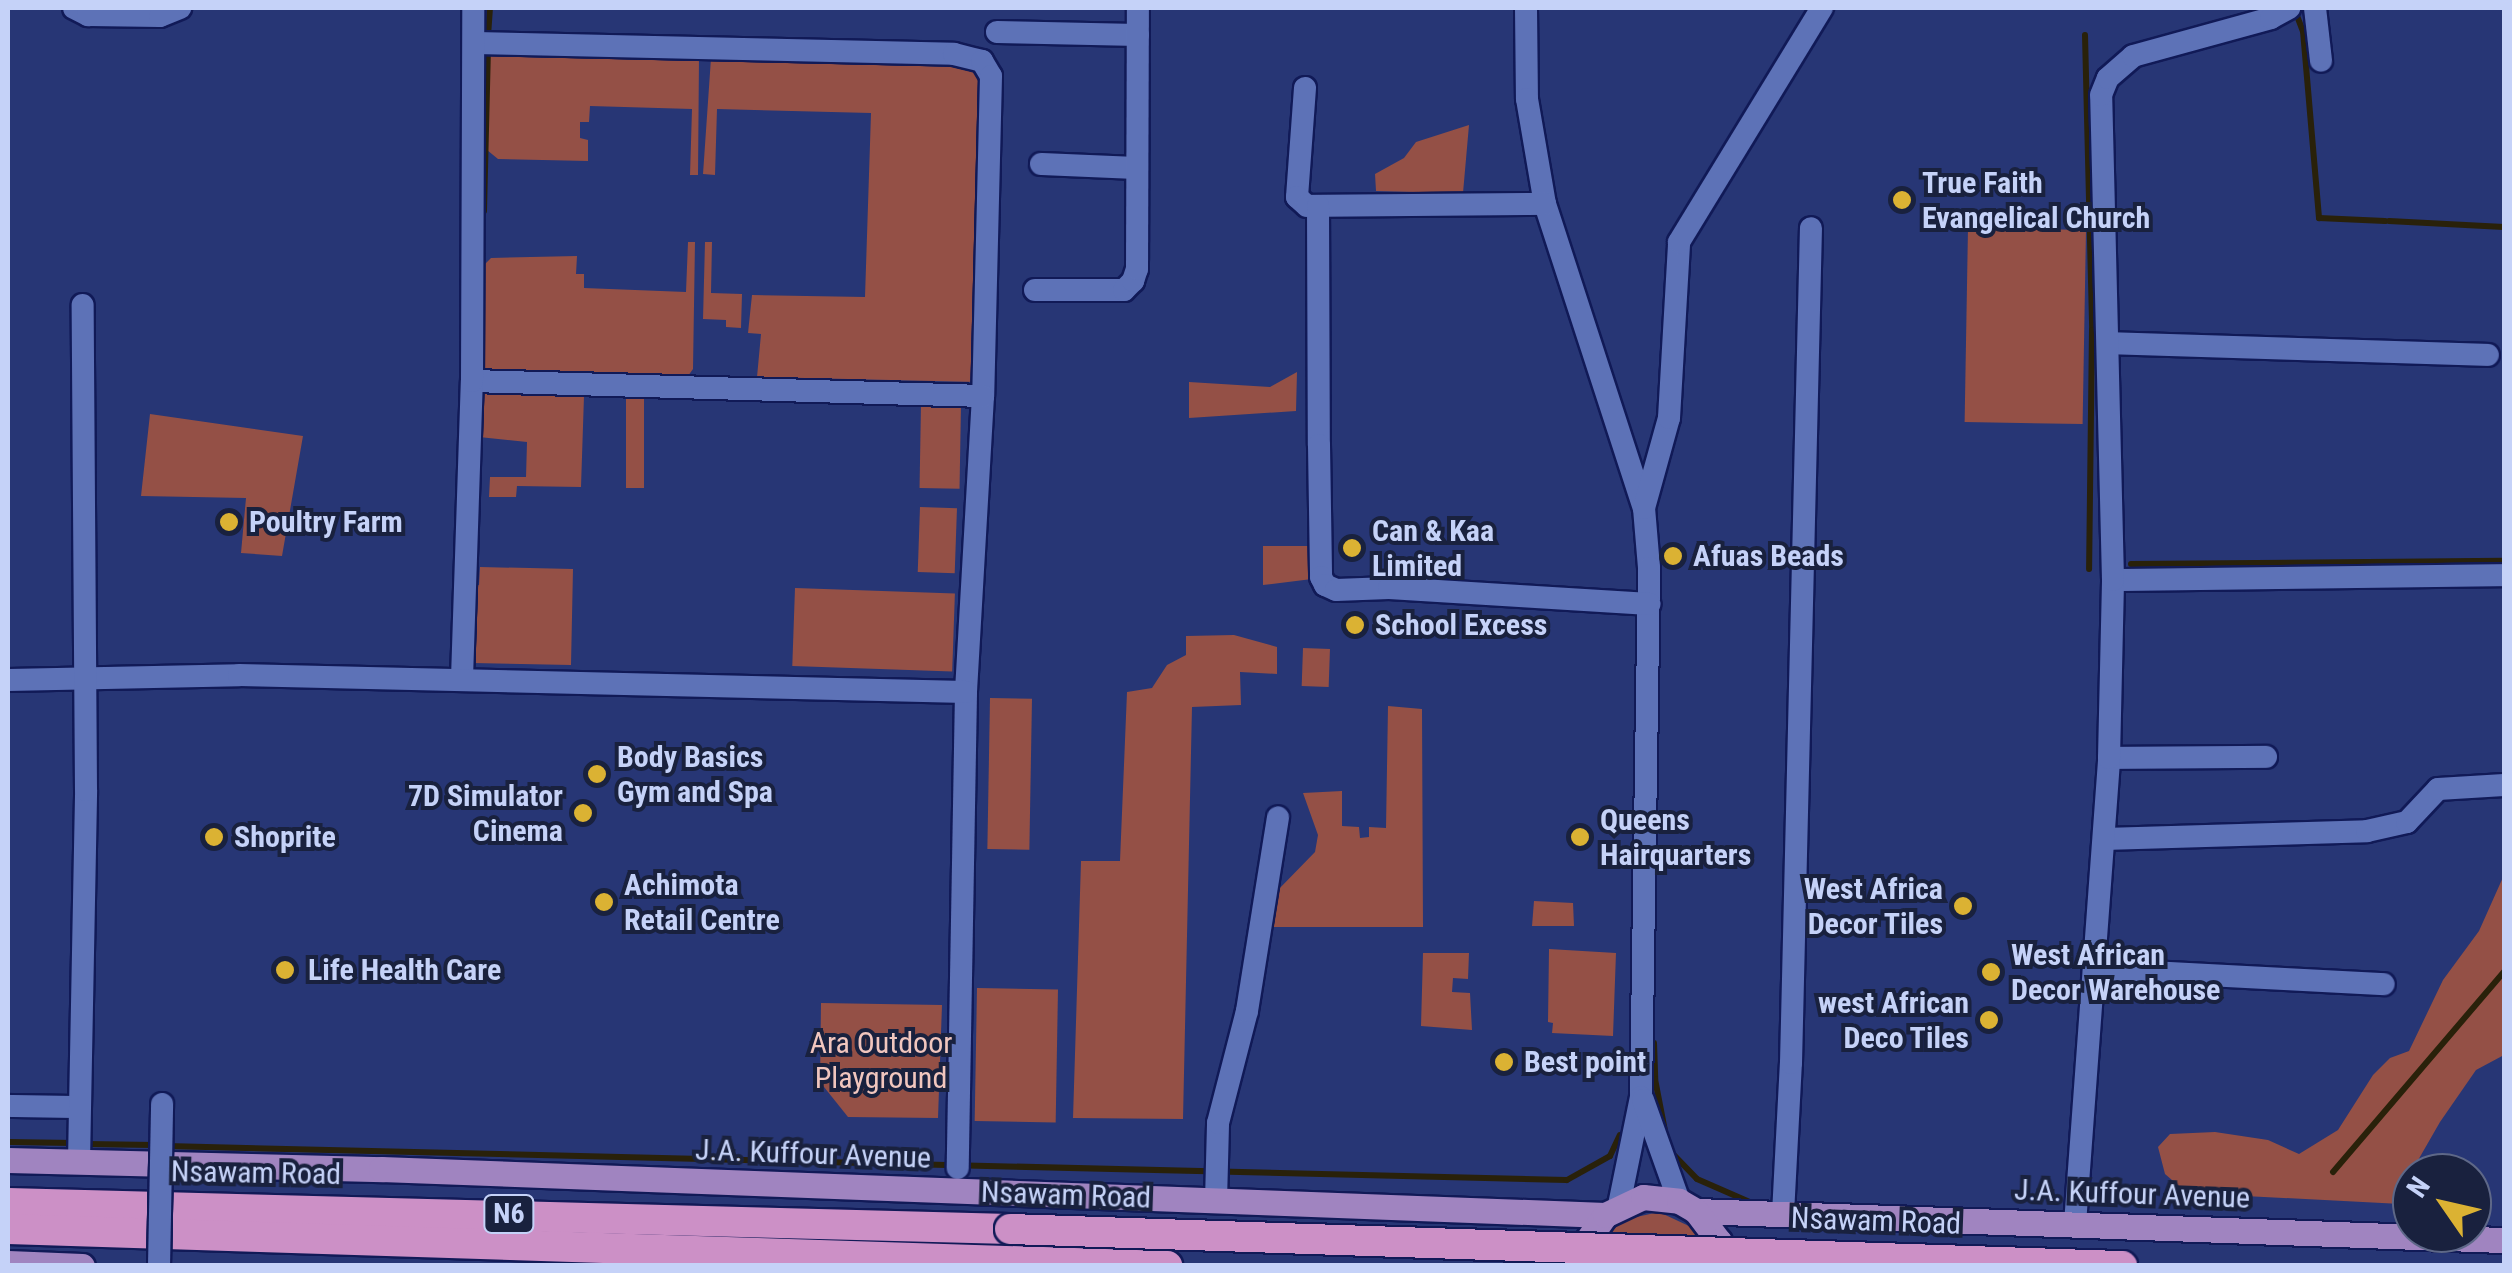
<!DOCTYPE html>
<html>
<head>
<meta charset="utf-8">
<style>
  body { margin:0 }
  #map { position:relative; width:2512px; height:1273px; overflow:hidden; background:#273675; font-family:"Roboto Condensed",sans-serif }
  div>[style] { position:absolute }
  .green>* { inset:0; background:#945046; transform-origin:0 0 }
  .stream>* { height:6px; margin:-3px; padding:0 3px; transform-origin:3px; border-radius:3px; background:#29210a }
  .roads { filter:drop-shadow(2px 0 #111a57) drop-shadow(-2px 0 #111a57) drop-shadow(0 2px #111a57) drop-shadow(0 -2px #111a57) }
  .minor>* { height:22px; margin:-11px; padding:0 11px; transform-origin:11px; border-radius:11px; background:#5d72b7 }
  .major>* { height:25px; margin:-12.5px; padding:0 12.5px; transform-origin:12.5px; border-radius:12.5px; background:#a084c0 }
  .highway>* { height:30px; margin:-15px; padding:0 15px; transform-origin:15px; border-radius:15px; background:#cc90c6 }
  .bridges { filter:drop-shadow(2px 0 #111a57) drop-shadow(-2px 0 #111a57) drop-shadow(0 2px #111a57) drop-shadow(0 -2px #111a57) }
  .minor-bridge>* { height:22px; margin:-11px; padding:0 11px; transform-origin:11px; border-radius:11px; background:#5d72b7 }
  .highway-bridge>* { height:30px; margin:-15px; padding:0 15px; transform-origin:15px; border-radius:15px; background:#cc90c6 }
  .dots>* { width:28px; height:28px; translate:-50% -50%; box-sizing:border-box; border:5px solid #19213e; border-radius:50% }
  span { translate:-50% -50%; white-space:nowrap; text-align:center; line-height:1.15; -webkit-text-stroke:8px #19213e; paint-order:stroke }
  .shield-label span { padding:2px 8px; background:#19213e; border:2px solid; border-radius:8px; -webkit-text-stroke-width:0 }
  .shield-label { font-size:28px; color:#c5d2f8; font-weight:700 }
  .poi-label { font-size:30px; color:#c5d2f8; font-weight:700 }
  .left { translate:0 -50%; text-align:left }
  .right { translate:-100% -50%; text-align:right }
  .park-label { font-size:30px; color:#f1c6be }
  .street-label { font-size:30px; color:#c5d2f8 }
  .frame { position:absolute; inset:0; border:10px solid #c5d2f8; pointer-events:none }
  .north { position:absolute; left:2392px; top:1153px; width:100px; height:100px; box-sizing:border-box; background:#19213e; border:2px solid #5e6888; border-radius:50%; rotate:304deg; font-size:28px; font-weight:700; line-height:40px; text-align:center; color:#c5d2f8 }
  .north::after { content:''; display:block; margin:auto; width:35px; height:45px; background:#dbb233; clip-path:polygon(50% 0,100% 100%,50% 72%,0 100%) }
</style>
</head>
<body>
<div id="map">
  <div class="green">
    <i style="clip-path:polygon(490px 52px,699px 58px,698px 175px,690px 175px,692px 109px,590px 106px,589px 122px,580px 122px,580px 138px,588px 140px,588px 161px,498px 159px,487px 150px)"></i>
    <i style="clip-path:polygon(711px 58px,954px 61px,976px 71px,982px 78px,977px 382px,757px 377px,761px 334px,748px 333px,752px 295px,865px 297px,871px 113px,717px 109px,715px 175px,703px 174px)"></i>
    <i style="clip-path:polygon(1469px 125px,1463px 193px,1376px 191px,1375px 174px,1404px 158px,1416px 142px)"></i>
    <i style="left:1968px;top:228px;width:118px;height:194px;rotate:1deg"></i>
    <i style="clip-path:polygon(688px 242px,695px 242px,693px 369px,688px 376px,481px 371px,484px 265px,491px 258px,577px 256px,576px 274px,584px 274px,584px 288px,686px 292px)"></i>
    <i style="clip-path:polygon(705px 242px,712px 242px,711px 293px,742px 294px,741px 328px,726px 327px,726px 320px,703px 319px)"></i>
    <i style="clip-path:polygon(1297px 372px,1296px 411px,1189px 418px,1189px 382px,1270px 387px)"></i>
    <i style="clip-path:polygon(480px 393px,584px 396px,581px 487px,517px 486px,516px 497px,489px 497px,490px 477px,526px 477px,527px 442px,479px 437px)"></i>
    <i style="left:626px;top:398px;width:18px;height:90px"></i>
    <i style="left:921px;top:404px;width:40px;height:84px;rotate:1deg"></i>
    <i style="clip-path:polygon(150px 414px,303px 436px,282px 556px,241px 553px,246px 498px,141px 496px)"></i>
    <i style="left:920px;top:507px;width:37px;height:65px;rotate:2deg"></i>
    <i style="clip-path:polygon(1263px 546px,1311px 546px,1312px 579px,1263px 585px)"></i>
    <i style="clip-path:polygon(480px 567px,573px 569px,571px 665px,472px 663px,474px 586px,479px 585px)"></i>
    <i style="left:795px;top:588px;width:160px;height:78px;rotate:2deg"></i>
    <i style="clip-path:polygon(1234px 635px,1277px 647px,1277px 674px,1240px 672px,1241px 705px,1192px 707px,1183px 1119px,1073px 1118px,1081px 861px,1120px 861px,1127px 692px,1152px 688px,1167px 665px,1186px 655px,1186px 636px)"></i>
    <i style="left:1303px;top:648px;width:27px;height:38px;rotate:2deg"></i>
    <i style="left:990px;top:698px;width:42px;height:151px;rotate:1deg"></i>
    <i style="clip-path:polygon(1388px 706px,1422px 709px,1423px 927px,1263px 927px,1276px 892px,1315px 852px,1318px 835px,1303px 793px,1342px 791px,1342px 826px,1359px 827px,1360px 838px,1369px 837px,1369px 827px,1386px 828px)"></i>
    <i style="clip-path:polygon(2504px 875px,2504px 1055px,2476px 1070px,2440px 1122px,2413px 1169px,2401px 1204px,2187px 1193px,2165px 1174px,2158px 1147px,2170px 1134px,2215px 1132px,2268px 1140px,2299px 1154px,2338px 1130px,2373px 1075px,2390px 1058px,2409px 1051px,2443px 980px,2479px 931px)"></i>
    <i style="clip-path:polygon(1534px 901px,1573px 903px,1574px 926px,1532px 926px)"></i>
    <i style="clip-path:polygon(1549px 949px,1616px 953px,1613px 1036px,1552px 1033px,1553px 1023px,1548px 1022px)"></i>
    <i style="clip-path:polygon(1423px 953px,1469px 953px,1468px 979px,1453px 978px,1452px 992px,1470px 993px,1472px 1030px,1421px 1026px)"></i>
    <i style="left:977px;top:988px;width:81px;height:133px;rotate:1deg"></i>
    <i style="clip-path:polygon(821px 1003px,942px 1005px,938px 1118px,848px 1117px,820px 1082px)"></i>
    <i style="clip-path:polygon(1659px 1212px,1691px 1227px,1703px 1241px,1708px 1265px,1597px 1266px,1610px 1233px,1623px 1220px)"></i>
  </div>
  <div class="stream">
    <i style="left:2294px;top:8px;width:25px;rotate:69deg"></i>
    <i style="left:2303px;top:31px;width:188px;rotate:85.1deg"></i>
    <i style="left:2319px;top:218px;width:66px;rotate:2.6deg"></i>
    <i style="left:2085px;top:35px;width:295px;rotate:88.6deg"></i>
    <i style="left:2092px;top:330px;width:239px;rotate:90.7deg"></i>
    <i style="left:488px;top:36px;width:28px;rotate:-86deg"></i>
    <i style="left:484px;top:211px;width:162px;rotate:-88.6deg"></i>
    <i style="left:2389px;top:221px;width:115px;rotate:3deg"></i>
    <i style="left:2131px;top:564px;width:373px;rotate:-0.5deg"></i>
    <i style="left:1654px;top:1043px;width:36px;rotate:88deg"></i>
    <i style="left:1655px;top:1079px;width:53px;rotate:79.1deg"></i>
    <i style="left:8px;top:1142px;width:66px;rotate:0.9deg"></i>
    <i style="left:86px;top:1144px;width:68px;rotate:0.8deg"></i>
    <i style="left:166px;top:1146px;width:1401px;rotate:1.39deg"></i>
    <i style="left:1567px;top:1180px;width:49px;rotate:-29.2deg"></i>
    <i style="left:1610px;top:1156px;width:23px;rotate:-65deg"></i>
    <i style="left:1671px;top:1152px;width:37px;rotate:46deg"></i>
    <i style="left:1697px;top:1179px;width:60px;rotate:23.6deg"></i>
    <i style="left:2333px;top:1172px;width:263px;rotate:-49.5deg"></i>
  </div>
  <div class="roads">
    <div class="minor">
      <i style="left:74px;top:8px;width:16px;rotate:27deg"></i>
      <i style="left:88px;top:15px;width:72px;rotate:0.8deg"></i>
      <i style="left:160px;top:16px;width:22px;rotate:-22deg"></i>
      <i style="left:1526px;top:8px;width:91px;rotate:89.4deg"></i>
      <i style="left:1527px;top:99px;width:107px;rotate:80.3deg"></i>
      <i style="left:1545px;top:204px;width:320px;rotate:72deg"></i>
      <i style="left:1644px;top:508px;width:60px;rotate:85.2deg"></i>
      <i style="left:1649px;top:568px;width:529px;rotate:90.87deg"></i>
      <i style="left:1641px;top:1097px;width:110px;rotate:101.5deg"></i>
      <i style="left:2315px;top:8px;width:53px;rotate:83.5deg"></i>
      <i style="left:997px;top:32px;width:141px;rotate:1.2deg"></i>
      <i style="left:476px;top:43px;width:478px;rotate:1.3deg"></i>
      <i style="left:954px;top:54px;width:29px;rotate:14deg"></i>
      <i style="left:982px;top:61px;width:17px;rotate:59deg"></i>
      <i style="left:991px;top:76px;width:320px;rotate:91.4deg"></i>
      <i style="left:983px;top:396px;width:296px;rotate:93.3deg"></i>
      <i style="left:966px;top:692px;width:476px;rotate:91deg"></i>
      <i style="left:1305px;top:88px;width:109px;rotate:94.2deg"></i>
      <i style="left:1297px;top:197px;width:13px;rotate:42deg"></i>
      <i style="left:1307px;top:206px;width:238px;rotate:-0.5deg"></i>
      <i style="left:1041px;top:164px;width:96px;rotate:2.4deg"></i>
      <i style="left:1318px;top:206px;width:239px;rotate:89.8deg"></i>
      <i style="left:1319px;top:445px;width:132px;rotate:89.1deg"></i>
      <i style="left:1321px;top:577px;width:9px;rotate:63deg"></i>
      <i style="left:1325px;top:585px;width:12px;rotate:24deg"></i>
      <i style="left:1336px;top:590px;width:53px;rotate:-2.2deg"></i>
      <i style="left:1389px;top:588px;width:261px;rotate:3.5deg"></i>
      <i style="left:1035px;top:290px;width:89px"></i>
      <i style="left:1124px;top:290px;width:13px;rotate:-45deg"></i>
      <i style="left:1133px;top:281px;width:13px;rotate:-72deg"></i>
      <i style="left:1137px;top:269px;width:261px;rotate:-89.8deg"></i>
      <i style="left:2108px;top:343px;width:380px;rotate:1.8deg"></i>
      <i style="left:472px;top:381px;width:511px;rotate:1.68deg"></i>
      <i style="left:1644px;top:508px;width:93px;rotate:-74.5deg"></i>
      <i style="left:1669px;top:418px;width:176px;rotate:-86.7deg"></i>
      <i style="left:1679px;top:242px;width:274px;rotate:-58.6deg"></i>
      <i style="left:2113px;top:580px;width:391px;rotate:-0.7deg"></i>
      <i style="left:462px;top:678px;width:297px;rotate:-88.1deg"></i>
      <i style="left:472px;top:381px;width:373px;rotate:-89.8deg"></i>
      <i style="left:8px;top:680px;width:231px;rotate:-1.2deg"></i>
      <i style="left:239px;top:675px;width:727px;rotate:1.34deg"></i>
      <i style="left:2109px;top:758px;width:157px;rotate:-0.4deg"></i>
      <i style="left:2104px;top:839px;width:263px;rotate:-1.7deg"></i>
      <i style="left:2367px;top:831px;width:41px;rotate:-12.7deg"></i>
      <i style="left:2407px;top:822px;width:45px;rotate:-46.8deg"></i>
      <i style="left:2438px;top:789px;width:66px;rotate:-3.5deg"></i>
      <i style="left:2094px;top:969px;width:290px;rotate:3deg"></i>
      <i style="left:1643px;top:1100px;width:107px;rotate:70.4deg"></i>
      <i style="left:8px;top:1106px;width:71px;rotate:0.8deg"></i>
      <i style="left:79px;top:1161px;width:371px;rotate:-88.9deg"></i>
      <i style="left:86px;top:790px;width:485px;rotate:-90.4deg"></i>
      <i style="left:1216px;top:1201px;width:78px;rotate:-88.5deg"></i>
      <i style="left:1218px;top:1123px;width:116px;rotate:-75.5deg"></i>
      <i style="left:1247px;top:1011px;width:196px;rotate:-80.9deg"></i>
      <i style="left:1783px;top:1214px;width:151px;rotate:-87deg"></i>
      <i style="left:1791px;top:1063px;width:835px;rotate:-88.63deg"></i>
      <i style="left:2075px;top:1224px;width:467px;rotate:-85.8deg"></i>
      <i style="left:2109px;top:758px;width:178px;rotate:-88.7deg"></i>
      <i style="left:2113px;top:580px;width:485px;rotate:-91.4deg"></i>
      <i style="left:2101px;top:95px;width:18px;rotate:-68deg"></i>
      <i style="left:2108px;top:78px;width:33px;rotate:-41deg"></i>
      <i style="left:2133px;top:56px;width:143px;rotate:-15.4deg"></i>
      <i style="left:2271px;top:18px;width:21px;rotate:-29deg"></i>
    </div>
    <div class="major">
      <i style="left:8px;top:1160px;width:373px;rotate:1.4deg"></i>
      <i style="left:381px;top:1169px;width:1225px;rotate:2.15deg"></i>
      <i style="left:1696px;top:1211px;width:809px;rotate:2.06deg"></i>
      <i style="left:8px;top:1263px;width:74px;rotate:2.3deg"></i>
      <i style="left:1584px;top:1266px;width:24px;rotate:-85deg"></i>
      <i style="left:1586px;top:1242px;width:33px;rotate:-55deg"></i>
      <i style="left:1605px;top:1215px;width:42px;rotate:-25.3deg"></i>
      <i style="left:1643px;top:1197px;width:36px;rotate:6deg"></i>
      <i style="left:1679px;top:1201px;width:20px;rotate:30deg"></i>
      <i style="left:1696px;top:1211px;width:38px;rotate:53deg"></i>
      <i style="left:1719px;top:1241px;width:25px;rotate:85deg"></i>
    </div>
    <div class="highway">
      <i style="left:8px;top:1203px;width:1002px;rotate:1.49deg"></i>
      <i style="left:8px;top:1229px;width:1160px;rotate:1.83deg"></i>
    </div>
  </div>
  <div class="bridges">
    <div class="minor-bridge">
      <i style="left:159px;top:1266px;width:162px;rotate:-88.9deg"></i>
    </div>
    <div class="highway-bridge">
      <i style="left:1010px;top:1229px;width:1113px;rotate:1.91deg"></i>
    </div>
  </div>
  <div class="dots">
    <i style="left:1902px;top:200px;background:#dbb233"></i>
    <i style="left:229px;top:522px;background:#dbb233"></i>
    <i style="left:1352px;top:548px;background:#dbb233"></i>
    <i style="left:1673px;top:556px;background:#dbb233"></i>
    <i style="left:1355px;top:625px;background:#dbb233"></i>
    <i style="left:597px;top:774px;background:#dbb233"></i>
    <i style="left:583px;top:813px;background:#dbb233"></i>
    <i style="left:214px;top:837px;background:#dbb233"></i>
    <i style="left:1580px;top:837px;background:#dbb233"></i>
    <i style="left:604px;top:902px;background:#dbb233"></i>
    <i style="left:1963px;top:906px;background:#dbb233"></i>
    <i style="left:285px;top:970px;background:#dbb233"></i>
    <i style="left:1991px;top:972px;background:#dbb233"></i>
    <i style="left:1989px;top:1020px;background:#dbb233"></i>
    <i style="left:1504px;top:1062px;background:#dbb233"></i>
  </div>
  <div class="shield-label">
    <span style="left:509px;top:1214px">N6</span>
  </div>
  <div class="poi-label">
    <span class="left" style="left:1922px;top:200px">True Faith<br>Evangelical Church</span>
    <span class="left" style="left:249px;top:522px">Poultry Farm</span>
    <span class="left" style="left:1372px;top:548px">Can &amp; Kaa<br>Limited</span>
    <span class="left" style="left:1693px;top:556px">Afuas Beads</span>
    <span class="left" style="left:1375px;top:625px">School Excess</span>
    <span class="left" style="left:617px;top:774px">Body Basics<br>Gym and Spa</span>
    <span class="right" style="left:563px;top:813px">7D Simulator<br>Cinema</span>
    <span class="left" style="left:1600px;top:837px">Queens<br>Hairquarters</span>
    <span class="left" style="left:234px;top:837px">Shoprite</span>
    <span class="left" style="left:624px;top:902px">Achimota<br>Retail Centre</span>
    <span class="right" style="left:1943px;top:906px">West Africa<br>Decor Tiles</span>
    <span class="left" style="left:2011px;top:972px">West African<br>Decor Warehouse</span>
    <span class="left" style="left:308px;top:970px">Life Health Care</span>
    <span class="right" style="left:1969px;top:1020px">west African<br>Deco Tiles</span>
    <span class="left" style="left:1524px;top:1062px">Best point</span>
  </div>
  <div class="park-label">
    <span style="left:881px;top:1060px">Ara Outdoor<br>Playground</span>
  </div>
  <div class="street-label">
    <span style="left:813px;top:1154px;rotate:2deg">J.A. Kuffour Avenue</span>
    <span style="left:256px;top:1173px;rotate:1deg">Nsawam Road</span>
    <span style="left:2132px;top:1194px;rotate:2deg">J.A. Kuffour Avenue</span>
    <span style="left:1066px;top:1195px;rotate:2deg">Nsawam Road</span>
    <span style="left:1876px;top:1221px;rotate:2deg">Nsawam Road</span>
  </div>
  <div class="frame"></div>
  <div class="north">N</div>
</div>
</body>
</html>
